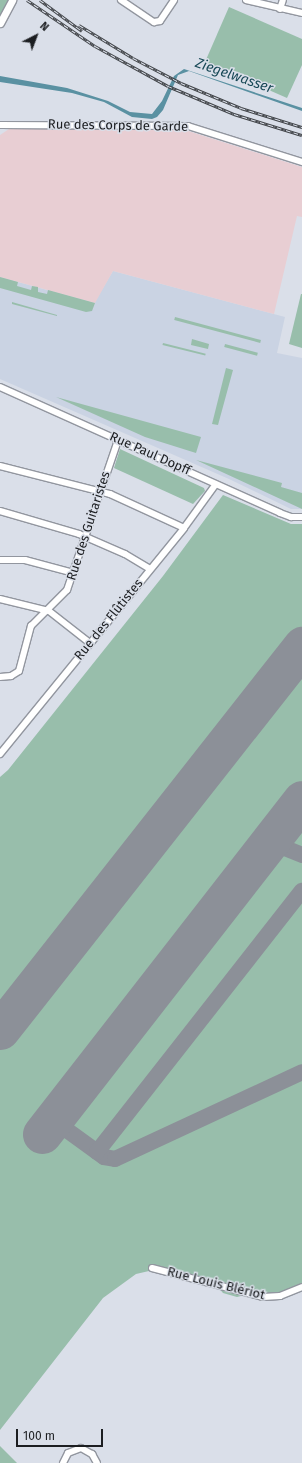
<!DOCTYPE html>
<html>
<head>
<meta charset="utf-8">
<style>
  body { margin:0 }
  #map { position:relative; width:302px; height:1463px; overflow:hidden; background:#dadfe9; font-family:"Fira Sans",sans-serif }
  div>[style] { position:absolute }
  .built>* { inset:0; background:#cad3e3 }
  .education>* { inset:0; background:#e8ced3 }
  .green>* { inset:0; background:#98beab; transform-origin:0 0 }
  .water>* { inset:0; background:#5a91a2 }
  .taxiway>* { height:16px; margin:-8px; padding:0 8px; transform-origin:8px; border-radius:8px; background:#8c9098 }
  .runway>* { height:39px; margin:-19.5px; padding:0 19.5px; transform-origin:19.5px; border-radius:19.5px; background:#8c9098 }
  .roads { filter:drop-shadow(1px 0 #92969f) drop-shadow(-1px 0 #92969f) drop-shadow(0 1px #92969f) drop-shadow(0 -1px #92969f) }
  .minor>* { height:6px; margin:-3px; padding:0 3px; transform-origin:3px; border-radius:3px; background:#fff }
  .tertiary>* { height:7px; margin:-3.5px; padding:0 3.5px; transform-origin:3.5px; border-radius:3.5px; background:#fff }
  .rail>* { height:3px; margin-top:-1.5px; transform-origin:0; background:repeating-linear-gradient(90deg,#dadfe9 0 4.5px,#3f4246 0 9px); box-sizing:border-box; border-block:1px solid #3f4246 }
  span { translate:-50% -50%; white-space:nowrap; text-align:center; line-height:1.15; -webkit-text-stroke:3px #dadfe9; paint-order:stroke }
  .street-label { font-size:13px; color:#1c1e21 }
  .water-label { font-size:14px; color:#194957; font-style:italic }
  .north { position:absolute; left:16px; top:16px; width:40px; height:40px; -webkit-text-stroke:3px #dadfe9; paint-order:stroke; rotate:42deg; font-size:11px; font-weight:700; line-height:16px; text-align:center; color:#1c1e21 }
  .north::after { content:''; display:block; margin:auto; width:14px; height:18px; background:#1c1e21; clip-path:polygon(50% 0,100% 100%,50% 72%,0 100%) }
  .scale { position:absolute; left:16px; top:1429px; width:87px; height:18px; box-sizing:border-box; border:2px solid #1c1e21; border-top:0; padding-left:5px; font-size:12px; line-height:14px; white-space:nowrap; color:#1c1e21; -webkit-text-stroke:3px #dadfe9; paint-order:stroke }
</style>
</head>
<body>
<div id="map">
  <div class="built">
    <i style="clip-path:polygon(113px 271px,285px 317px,277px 353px,302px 358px,302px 509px,291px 509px,229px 479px,0 379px,0 277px,94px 303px)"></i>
  </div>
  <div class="education">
    <i style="clip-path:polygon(12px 127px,185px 130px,302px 167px,302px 217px,297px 216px,274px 314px,113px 271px,95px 303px,0 277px,0 135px)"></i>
  </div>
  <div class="green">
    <i style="clip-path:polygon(0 0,9px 0,0 17px)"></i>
    <i style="clip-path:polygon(229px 7px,302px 39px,302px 65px,287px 98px,205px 62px)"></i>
    <i style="clip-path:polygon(0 277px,18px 282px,17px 286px,31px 290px,32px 286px,38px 287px,38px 292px,47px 294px,48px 290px,95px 303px,92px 311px,86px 312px,0 288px)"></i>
    <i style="clip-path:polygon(301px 294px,302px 294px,302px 348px,289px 344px)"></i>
    <i style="clip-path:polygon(12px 302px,57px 315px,57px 316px,12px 304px)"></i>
    <i style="left:175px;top:317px;width:89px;height:3px;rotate:15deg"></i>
    <i style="clip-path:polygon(192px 339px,209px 344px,208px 349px,191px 345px)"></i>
    <i style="left:163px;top:343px;width:44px;height:2px;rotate:14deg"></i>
    <i style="left:225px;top:344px;width:34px;height:3px;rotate:15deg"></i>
    <i style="clip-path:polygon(226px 368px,233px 370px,218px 425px,212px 424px)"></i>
    <i style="clip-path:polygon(56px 397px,201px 437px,196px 453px,145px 437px)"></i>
    <i style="clip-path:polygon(120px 449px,204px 488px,205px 491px,193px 504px,114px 468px)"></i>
    <i style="clip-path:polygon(196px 460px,282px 483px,281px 487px,302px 493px,302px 509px)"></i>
    <i style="clip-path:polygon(223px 495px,291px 524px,302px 524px,302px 1289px,272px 1300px,245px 1295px,237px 1297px,223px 1293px,218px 1287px,149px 1271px,136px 1274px,103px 1298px,0 1430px,0 777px,8px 770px,163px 576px)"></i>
    <i style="clip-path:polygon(0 1446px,17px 1463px,0 1463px)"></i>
  </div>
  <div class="water">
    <i style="clip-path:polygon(184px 69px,302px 108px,302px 111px,189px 71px,178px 75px,163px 110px,157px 117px,152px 119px,132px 117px,104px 102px,72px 93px,0 82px,0 76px,67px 88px,108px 101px,130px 112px,152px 114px,162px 101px,174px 76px)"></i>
  </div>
  <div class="taxiway">
    <i style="left:270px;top:842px;width:35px;rotate:22deg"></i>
    <i style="left:53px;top:1120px;width:63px;rotate:36deg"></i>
    <i style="left:104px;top:1157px;width:11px;rotate:10deg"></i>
    <i style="left:115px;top:1159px;width:206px;rotate:-24.9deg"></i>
    <i style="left:97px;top:1152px;width:332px;rotate:-51.9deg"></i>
  </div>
  <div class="runway">
    <i style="left:0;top:1030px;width:489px;rotate:-51.8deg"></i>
    <i style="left:42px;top:1134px;width:423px;rotate:-52.1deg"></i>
  </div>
  <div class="roads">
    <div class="minor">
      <i style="left:121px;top:0;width:40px;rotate:34deg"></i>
      <i style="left:154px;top:22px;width:6px;rotate:-9deg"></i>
      <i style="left:160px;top:21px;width:25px;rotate:-56deg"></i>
      <i style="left:246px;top:0;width:57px;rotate:13.1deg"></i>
      <i style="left:280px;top:9px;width:9px;rotate:-72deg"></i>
      <i style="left:0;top:125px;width:188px;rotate:0.3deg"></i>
      <i style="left:188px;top:126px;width:120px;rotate:17.5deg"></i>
      <i style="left:0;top:387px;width:307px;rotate:24.2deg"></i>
      <i style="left:280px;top:513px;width:12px;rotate:20deg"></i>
      <i style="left:291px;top:517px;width:11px"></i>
      <i style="left:0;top:466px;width:114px;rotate:14.3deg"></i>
      <i style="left:110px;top:494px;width:81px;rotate:24.7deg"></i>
      <i style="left:0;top:511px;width:82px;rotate:16.2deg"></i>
      <i style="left:79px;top:534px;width:50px;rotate:23.5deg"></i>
      <i style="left:125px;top:554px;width:29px;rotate:31deg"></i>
      <i style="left:0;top:560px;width:25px"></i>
      <i style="left:25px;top:560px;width:51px;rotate:14.9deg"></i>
      <i style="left:0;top:599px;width:50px;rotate:13.8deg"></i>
      <i style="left:49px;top:611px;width:52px;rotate:38deg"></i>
      <i style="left:0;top:677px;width:11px;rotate:-5deg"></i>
      <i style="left:11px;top:676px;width:9px;rotate:-32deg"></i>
      <i style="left:19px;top:671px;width:47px;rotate:-75.1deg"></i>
      <i style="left:31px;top:626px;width:51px;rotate:-45deg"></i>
      <i style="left:67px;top:590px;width:158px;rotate:-71.2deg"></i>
      <i style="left:0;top:754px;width:291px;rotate:-50.8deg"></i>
      <i style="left:184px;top:528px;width:54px;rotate:-54deg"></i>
      <i style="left:152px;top:1268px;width:115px;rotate:14.6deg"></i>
      <i style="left:263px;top:1297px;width:17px;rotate:-3deg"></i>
      <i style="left:280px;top:1296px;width:24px;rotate:-22deg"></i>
      <i style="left:63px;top:1463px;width:11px;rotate:-63deg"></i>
      <i style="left:68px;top:1453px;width:14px;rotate:-21deg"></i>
      <i style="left:81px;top:1448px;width:13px;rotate:29deg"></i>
      <i style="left:92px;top:1454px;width:10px;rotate:61deg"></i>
    </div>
    <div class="tertiary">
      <i style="left:0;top:23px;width:26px;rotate:-62deg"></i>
    </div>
  </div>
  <div class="rail">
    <i style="left:27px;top:0;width:82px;rotate:34.1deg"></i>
    <i style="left:95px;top:46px;width:83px;rotate:28.7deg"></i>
    <i style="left:168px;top:86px;width:72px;rotate:23deg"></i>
    <i style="left:234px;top:114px;width:71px;rotate:17.2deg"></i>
    <i style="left:40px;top:0;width:52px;rotate:36.4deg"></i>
    <i style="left:79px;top:25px;width:63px;rotate:31.4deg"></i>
    <i style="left:133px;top:58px;width:54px;rotate:27.5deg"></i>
    <i style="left:181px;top:83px;width:65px;rotate:22.6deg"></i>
    <i style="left:241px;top:108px;width:64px;rotate:17.3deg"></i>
  </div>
  <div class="street-label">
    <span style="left:118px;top:126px;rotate:1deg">Rue des Corps de Garde</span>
    <span style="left:150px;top:454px;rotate:24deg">Rue Paul Dopff</span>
    <span style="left:89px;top:526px;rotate:-72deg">Rue des Guitaristes</span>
    <span style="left:109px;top:620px;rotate:-51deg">Rue des Flûtistes</span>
    <span style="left:216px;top:1284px;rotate:14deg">Rue Louis Blériot</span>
  </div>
  <div class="water-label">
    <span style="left:234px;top:76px;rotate:19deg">Ziegelwasser</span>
  </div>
  <div class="north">N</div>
  <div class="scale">100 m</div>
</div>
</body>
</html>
